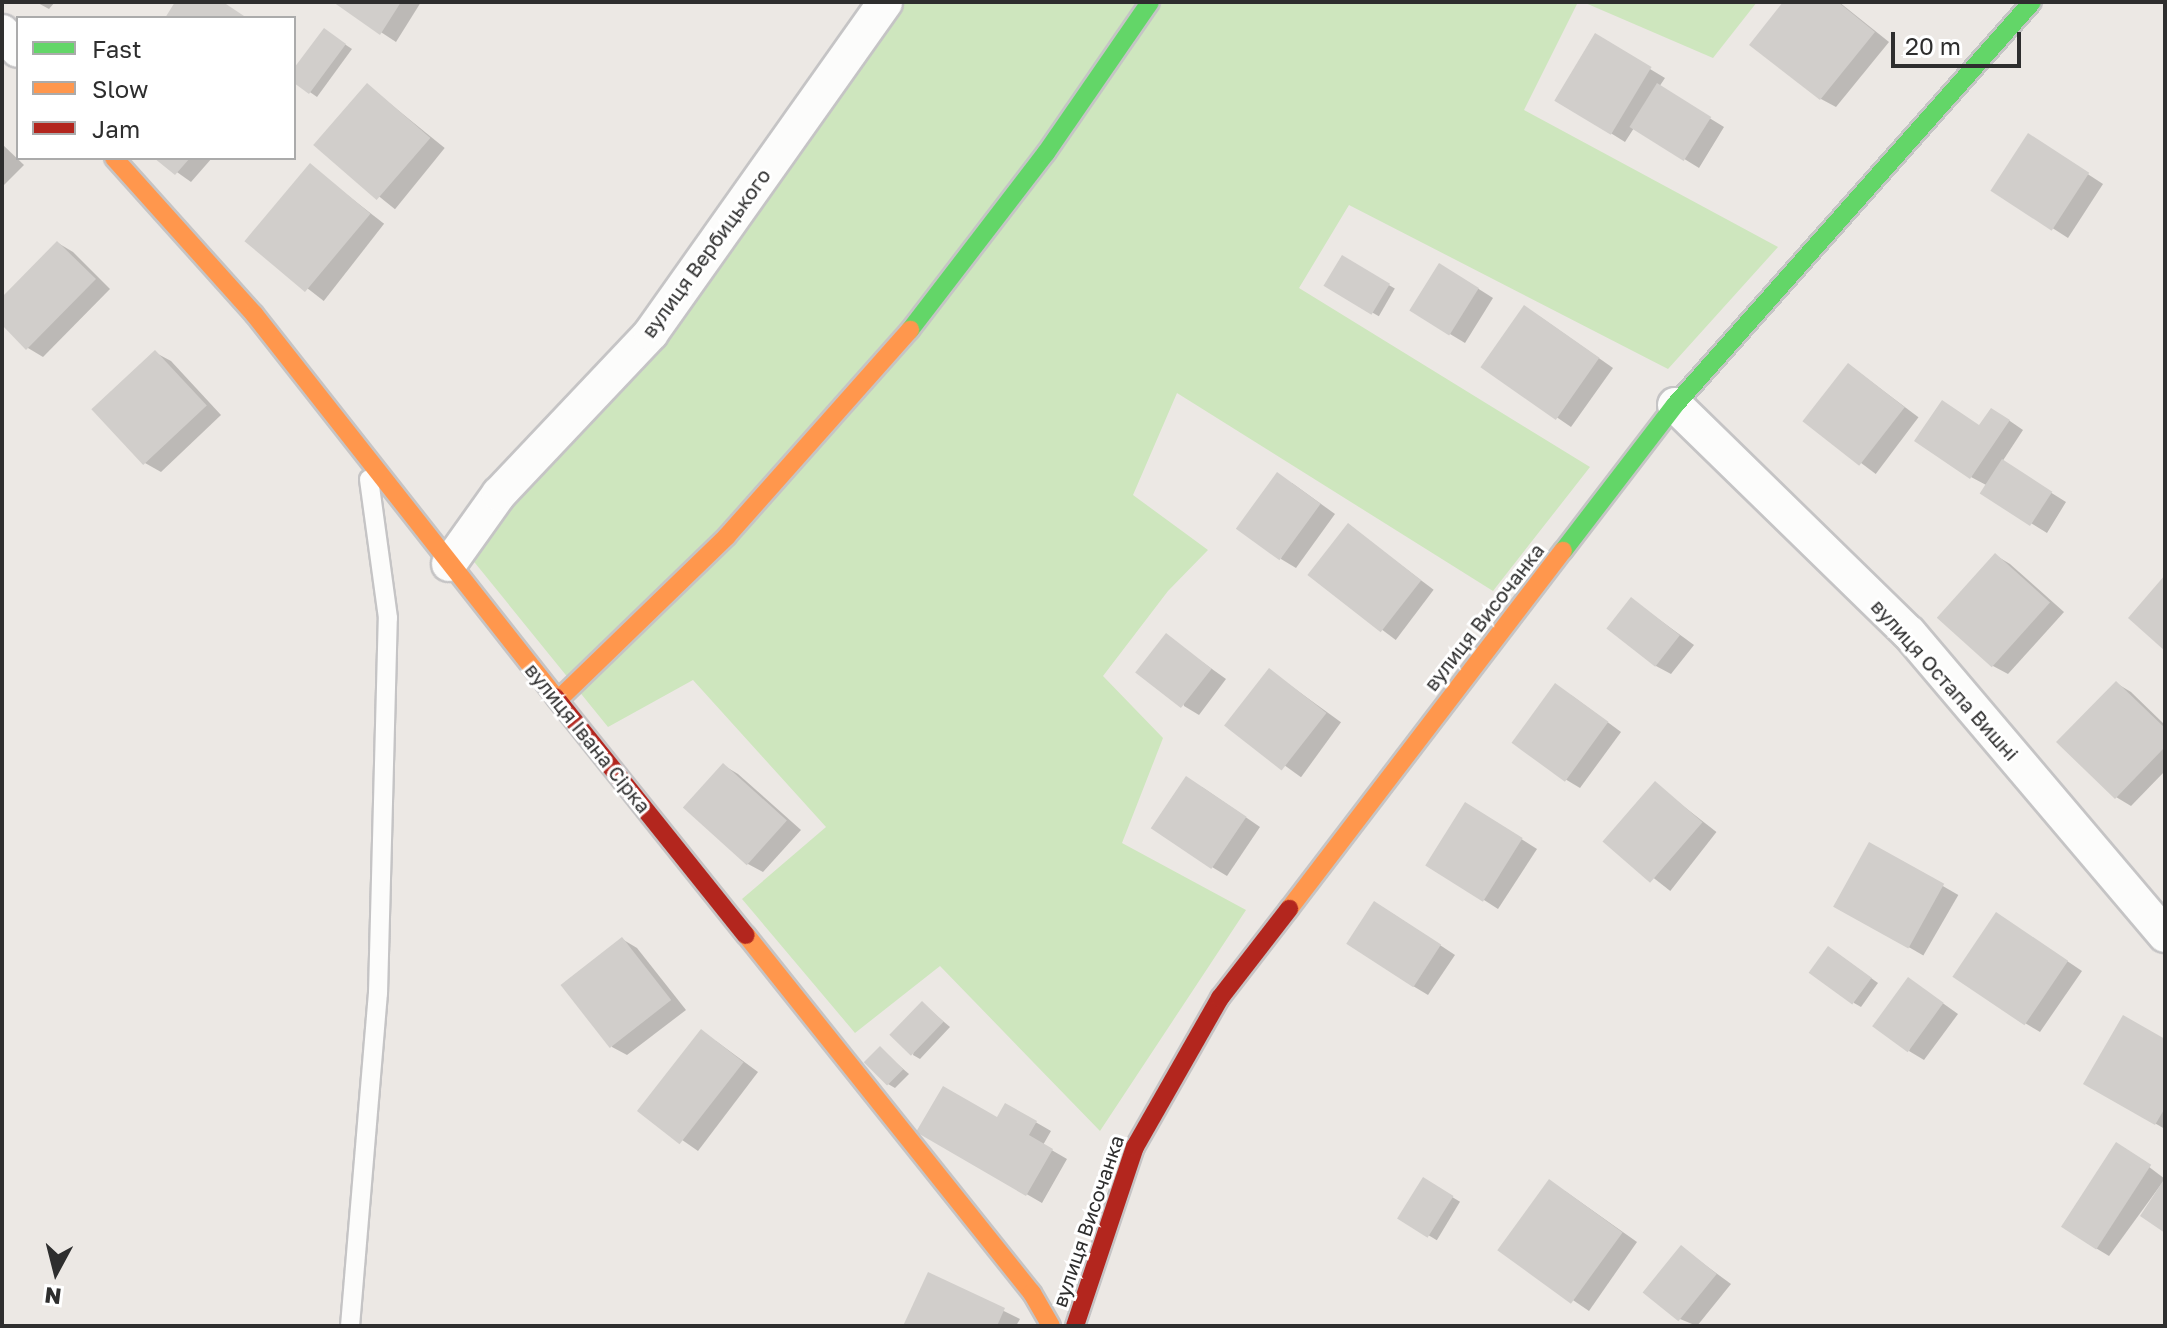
<!DOCTYPE html>
<html>
<head>
<meta charset="utf-8">
<style>
  body { margin:0 }
  #map { position:relative; width:2167px; height:1328px; overflow:hidden; background:#ece8e4; font-family:"Golos Text",sans-serif }
  div>[style] { position:absolute }
  .green>* { inset:0; background:#cee6be }
  .shadow>* { inset:0; background:#0003; transform-origin:0 0 }
  .building>* { inset:0; background:#d1cecb; transform-origin:0 0 }
  .roads { filter:drop-shadow(2px 0 #c5c4c5) drop-shadow(-2px 0 #c5c4c5) drop-shadow(0 2px #c5c4c5) drop-shadow(0 -2px #c5c4c5) }
  .lane>* { height:18px; margin:-9px; padding:0 9px; transform-origin:9px; border-radius:9px; background:#fcfcfb }
  .street>* { height:34px; margin:-17px; padding:0 17px; transform-origin:17px; border-radius:17px; background:#fcfcfb }
  .fast>* { height:18px; margin:-9px; padding:0 9px; transform-origin:9px; border-radius:9px; background:#63d668 }
  .slow>* { height:18px; margin:-9px; padding:0 9px; transform-origin:9px; border-radius:9px; background:#ff974d }
  .jam>* { height:18px; margin:-9px; padding:0 9px; transform-origin:9px; border-radius:9px; background:#b3261e }
  span { translate:-50% -50%; white-space:nowrap; text-align:center; line-height:1.15; -webkit-text-stroke:6px #fff; paint-order:stroke }
  .street-label { font-size:20px; color:#2e2e2e }
  .frame { position:absolute; inset:0; border:4px solid #2e2e2e; pointer-events:none }
  .legend { position:absolute; left:16px; top:16px; width:280px; height:144px; box-sizing:border-box; background:#fff; border:2px solid #ababab; margin:0; padding:10px 14px; list-style:none; font-size:24px; color:#2e2e2e }
  .legend li { display:flex; align-items:center; gap:16px; height:40px }
  .legend b { width:40px; border:2px solid #ababab }
  .north { position:absolute; left:16px; top:1232px; width:80px; height:80px; -webkit-text-stroke:6px #fff; paint-order:stroke; rotate:187deg; font-size:22px; font-weight:700; line-height:32px; text-align:center; color:#2e2e2e }
  .north::after { content:''; display:block; margin:auto; width:28px; height:36px; background:#2e2e2e; clip-path:polygon(50% 0,100% 100%,50% 72%,0 100%) }
  .scale { position:absolute; left:1891px; top:32px; width:130px; height:36px; box-sizing:border-box; border:4px solid #2e2e2e; border-top:0; padding-left:10px; font-size:24px; line-height:28px; white-space:nowrap; color:#2e2e2e; -webkit-text-stroke:6px #fff; paint-order:stroke }
</style>
</head>
<body>
<div id="map">
  <div class="green">
    <i style="clip-path:polygon(882px 2px,1578px 2px,1524px 110px,1778px 247px,1668px 369px,1349px 205px,1299px 288px,1590px 467px,1493px 591px,1177px 393px,1133px 495px,1208px 550px,1168px 591px,1103px 676px,1163px 738px,1122px 843px,1246px 910px,1100px 1131px,940px 966px,855px 1033px,742px 899px,826px 827px,693px 680px,608px 727px,471px 558px)"></i>
    <i style="clip-path:polygon(1583px 2px,1757px 2px,1713px 58px)"></i>
  </div>
  <div class="shadow">
    <i style="clip-path:polygon(36px 2px,55px 2px,49px 9px)"></i>
    <i style="clip-path:polygon(335px 2px,421px 2px,396px 42px)"></i>
    <i style="clip-path:polygon(1785px 2px,1839px 2px,1889px 42px,1836px 107px,1821px 99px)"></i>
    <i style="clip-path:polygon(331px 35px,352px 49px,317px 97px,294px 81px,294px 71px)"></i>
    <i style="clip-path:polygon(1595px 36px,1665px 78px,1659px 87px,1724px 127px,1699px 168px,1634px 128px,1625px 142px,1556px 99px)"></i>
    <i style="left:367px;top:85px;width:100px;height:79px;rotate:39deg"></i>
    <i style="clip-path:polygon(2px 144px,24px 165px,2px 187px)"></i>
    <i style="clip-path:polygon(2043px 145px,2103px 184px,2068px 238px,1993px 190px)"></i>
    <i style="clip-path:polygon(157px 158px,212px 158px,191px 182px)"></i>
    <i style="left:310px;top:166px;width:94px;height:98px;rotate:38deg"></i>
    <i style="clip-path:polygon(58px 243px,73px 252px,110px 289px,43px 357px,28px 348px,2px 323px,2px 300px)"></i>
    <i style="left:1342px;top:258px;width:61px;height:32px;rotate:30deg"></i>
    <i style="clip-path:polygon(1455px 274px,1493px 298px,1465px 343px,1450px 334px)"></i>
    <i style="clip-path:polygon(1539px 316px,1613px 368px,1571px 427px,1482px 366px)"></i>
    <i style="clip-path:polygon(156px 353px,171px 361px,221px 415px,161px 472px,145px 463px)"></i>
    <i style="left:1849px;top:365px;width:87px;height:71px;rotate:37deg"></i>
    <i style="clip-path:polygon(2007px 419px,2023px 430px,2002px 462px,2066px 502px,2047px 533px,1983px 493px,1988px 486px,1971px 477px,1981px 427px)"></i>
    <i style="clip-path:polygon(1292px 483px,1335px 514px,1296px 568px,1281px 559px)"></i>
    <i style="left:1349px;top:526px;width:106px;height:63px;rotate:37deg"></i>
    <i style="clip-path:polygon(1995px 555px,2010px 564px,2064px 612px,2008px 674px,1993px 666px)"></i>
    <i style="clip-path:polygon(1631px 599px,1694px 645px,1671px 674px,1656px 666px)"></i>
    <i style="clip-path:polygon(1166px 636px,1226px 679px,1199px 715px,1184px 706px)"></i>
    <i style="left:1269px;top:670px;width:89px;height:68px;rotate:36deg"></i>
    <i style="clip-path:polygon(2116px 683px,2131px 692px,2165px 725px,2165px 771px,2131px 806px,2116px 797px)"></i>
    <i style="clip-path:polygon(1571px 695px,1621px 732px,1580px 788px,1565px 779px)"></i>
    <i style="clip-path:polygon(723px 765px,738px 774px,801px 830px,763px 872px,748px 864px)"></i>
    <i style="left:1655px;top:784px;width:78px;height:75px;rotate:38deg"></i>
    <i style="clip-path:polygon(1202px 787px,1260px 827px,1227px 876px,1212px 867px)"></i>
    <i style="clip-path:polygon(1481px 813px,1537px 849px,1498px 909px,1428px 864px)"></i>
    <i style="left:1870px;top:844px;width:102px;height:70px;rotate:30deg"></i>
    <i style="clip-path:polygon(1390px 912px,1455px 955px,1428px 995px,1413px 986px)"></i>
    <i style="clip-path:polygon(2012px 924px,2082px 971px,2040px 1032px,2025px 1023px)"></i>
    <i style="clip-path:polygon(622px 939px,637px 948px,686px 1010px,627px 1055px,612px 1047px)"></i>
    <i style="clip-path:polygon(1835px 952px,1878px 983px,1861px 1007px,1854px 1003px)"></i>
    <i style="clip-path:polygon(1923px 989px,1958px 1014px,1924px 1060px,1909px 1051px)"></i>
    <i style="clip-path:polygon(923px 1004px,950px 1027px,920px 1059px,913px 1055px)"></i>
    <i style="clip-path:polygon(716px 1041px,758px 1072px,698px 1151px,642px 1112px)"></i>
    <i style="clip-path:polygon(2165px 1042px,2165px 1129px,2086px 1084px)"></i>
    <i style="clip-path:polygon(880px 1049px,909px 1074px,895px 1088px,888px 1084px)"></i>
    <i style="clip-path:polygon(1006px 1105px,1051px 1131px,1043px 1145px,1067px 1159px,1042px 1203px,919px 1132px,998px 1119px)"></i>
    <i style="clip-path:polygon(2132px 1154px,2165px 1179px,2109px 1256px,2094px 1247px)"></i>
    <i style="left:1424px;top:1180px;width:42px;height:45px;rotate:31deg"></i>
    <i style="clip-path:polygon(1565px 1191px,1637px 1242px,1589px 1311px,1501px 1251px)"></i>
    <i style="clip-path:polygon(1682px 1248px,1731px 1284px,1697px 1326px,1680px 1319px)"></i>
    <i style="clip-path:polygon(929px 1274px,1020px 1319px,1016px 1326px,905px 1326px)"></i>
  </div>
  <div class="building">
    <i style="clip-path:polygon(175px 2px,223px 2px,247px 18px,165px 18px)"></i>
    <i style="clip-path:polygon(333px 2px,401px 2px,380px 35px)"></i>
    <i style="clip-path:polygon(1783px 2px,1838px 2px,1875px 32px,1820px 100px,1749px 45px)"></i>
    <i style="clip-path:polygon(324px 28px,346px 44px,309px 94px,294px 83px,294px 68px)"></i>
    <i style="left:1595px;top:33px;width:66px;height:79px;rotate:31deg"></i>
    <i style="left:367px;top:83px;width:84px;height:82px;rotate:41deg"></i>
    <i style="left:1657px;top:83px;width:64px;height:52px;rotate:32deg"></i>
    <i style="left:2028px;top:133px;width:73px;height:69px;rotate:33deg"></i>
    <i style="clip-path:polygon(154px 158px,190px 158px,175px 175px)"></i>
    <i style="left:310px;top:163px;width:79px;height:102px;rotate:40deg"></i>
    <i style="clip-path:polygon(57px 241px,96px 279px,26px 350px,2px 325px,2px 297px)"></i>
    <i style="left:1342px;top:255px;width:56px;height:36px;rotate:31deg"></i>
    <i style="left:1439px;top:263px;width:47px;height:56px;rotate:32deg"></i>
    <i style="left:1524px;top:305px;width:92px;height:76px;rotate:35deg"></i>
    <i style="left:155px;top:350px;width:76px;height:87px;rotate:47deg"></i>
    <i style="left:1848px;top:363px;width:72px;height:74px;rotate:38deg"></i>
    <i style="clip-path:polygon(1942px 400px,1979px 425px,1991px 408px,2010px 420px,1970px 479px,1914px 441px)"></i>
    <i style="left:2002px;top:459px;width:60px;height:41px;rotate:33deg"></i>
    <i style="left:1277px;top:472px;width:54px;height:70px;rotate:36deg"></i>
    <i style="left:1348px;top:523px;width:93px;height:66px;rotate:38deg"></i>
    <i style="left:1995px;top:553px;width:74px;height:87px;rotate:42deg"></i>
    <i style="clip-path:polygon(2165px 575px,2165px 651px,2128px 618px)"></i>
    <i style="left:1631px;top:597px;width:62px;height:40px;rotate:38deg"></i>
    <i style="left:1166px;top:633px;width:58px;height:50px;rotate:38deg"></i>
    <i style="left:1269px;top:668px;width:73px;height:73px;rotate:38deg"></i>
    <i style="clip-path:polygon(2116px 681px,2165px 728px,2165px 747px,2115px 799px,2056px 742px)"></i>
    <i style="left:1555px;top:683px;width:66px;height:74px;rotate:36deg"></i>
    <i style="left:723px;top:763px;width:86px;height:60px;rotate:42deg"></i>
    <i style="left:1186px;top:776px;width:73px;height:63px;rotate:34deg"></i>
    <i style="left:1655px;top:781px;width:63px;height:80px;rotate:41deg"></i>
    <i style="left:1465px;top:802px;width:68px;height:75px;rotate:32deg"></i>
    <i style="left:1869px;top:842px;width:86px;height:74px;rotate:29deg"></i>
    <i style="left:1374px;top:901px;width:80px;height:51px;rotate:33deg"></i>
    <i style="left:1996px;top:912px;width:87px;height:78px;rotate:34deg"></i>
    <i style="left:622px;top:937px;width:80px;height:78px;rotate:52deg"></i>
    <i style="left:1828px;top:946px;width:54px;height:33px;rotate:36deg"></i>
    <i style="left:1908px;top:977px;width:44px;height:61px;rotate:36deg"></i>
    <i style="left:922px;top:1001px;width:30px;height:47px;rotate:44deg"></i>
    <i style="clip-path:polygon(2123px 1015px,2165px 1039px,2165px 1108px,2155px 1125px,2083px 1084px)"></i>
    <i style="left:701px;top:1029px;width:54px;height:104px;rotate:38deg"></i>
    <i style="left:880px;top:1046px;width:33px;height:23px;rotate:45deg"></i>
    <i style="clip-path:polygon(943px 1086px,997px 1117px,1005px 1103px,1037px 1121px,1029px 1135px,1053px 1149px,1026px 1196px,916px 1132px)"></i>
    <i style="left:2116px;top:1142px;width:42px;height:101px;rotate:33deg"></i>
    <i style="left:1423px;top:1177px;width:36px;height:49px;rotate:32deg"></i>
    <i style="clip-path:polygon(2165px 1178px,2165px 1233px,2140px 1216px)"></i>
    <i style="left:1549px;top:1179px;width:91px;height:88px;rotate:36deg"></i>
    <i style="left:1681px;top:1245px;width:46px;height:61px;rotate:39deg"></i>
    <i style="clip-path:polygon(928px 1272px,1005px 1308px,997px 1326px,903px 1326px)"></i>
  </div>
  <div class="roads">
    <div class="lane">
      <i style="left:350px;top:1326px;width:334px;rotate:-85.2deg"></i>
      <i style="left:378px;top:993px;width:375px;rotate:-88.5deg"></i>
      <i style="left:388px;top:618px;width:140px;rotate:-97.8deg"></i>
    </div>
    <div class="street">
      <i style="left:2px;top:32px;width:24px;rotate:48deg"></i>
      <i style="left:1675px;top:405px;width:327px;rotate:44.3deg"></i>
      <i style="left:1909px;top:633px;width:396px;rotate:49.7deg"></i>
      <i style="left:449px;top:564px;width:86px;rotate:-54.5deg"></i>
      <i style="left:499px;top:494px;width:221px;rotate:-46.6deg"></i>
      <i style="left:651px;top:333px;width:405px;rotate:-54.7deg"></i>
    </div>
    <div class="fast">
      <i style="left:910px;top:330px;width:223px;rotate:-52.5deg"></i>
      <i style="left:1046px;top:153px;width:183px;rotate:-55.4deg"></i>
      <i style="left:1563px;top:551px;width:184px;rotate:-52.5deg"></i>
      <i style="left:1675px;top:405px;width:538px;rotate:-48.46deg"></i>
    </div>
    <div class="slow">
      <i style="left:114px;top:158px;width:210px;rotate:48.1deg"></i>
      <i style="left:254px;top:314px;width:487px;rotate:51.8deg"></i>
      <i style="left:558px;top:700px;width:235px;rotate:-44.1deg"></i>
      <i style="left:727px;top:536px;width:276px;rotate:-48.4deg"></i>
      <i style="left:1289px;top:909px;width:451px;rotate:-52.6deg"></i>
      <i style="left:746px;top:935px;width:458px;rotate:51.4deg"></i>
      <i style="left:1032px;top:1293px;width:38px;rotate:60deg"></i>
    </div>
    <div class="jam">
      <i style="left:555px;top:697px;width:305px;rotate:51.3deg"></i>
      <i style="left:1075px;top:1326px;width:189px;rotate:-71.5deg"></i>
      <i style="left:1135px;top:1147px;width:172px;rotate:-60.3deg"></i>
      <i style="left:1220px;top:998px;width:113px;rotate:-52.2deg"></i>
    </div>
  </div>
  <div class="street-label">
    <span style="left:706px;top:253px;rotate:-54deg">вулиця Вербицького</span>
    <span style="left:1484px;top:617px;rotate:-52deg">вулиця Височанка</span>
    <span style="left:1945px;top:680px;rotate:48deg">вулиця Остапа Вишні</span>
    <span style="left:588px;top:738px;rotate:51deg">вулиця Івана Сірка</span>
    <span style="left:1088px;top:1221px;rotate:-71deg">вулиця Височанка</span>
  </div>
  <div class="frame"></div>
  <ul class="legend">
  <li><b style="height:10px;background:#63d668"></b>Fast</li>
  <li><b style="height:10px;background:#ff974d"></b>Slow</li>
  <li><b style="height:10px;background:#b3261e"></b>Jam</li>
  </ul>
  <div class="north">N</div>
  <div class="scale">20 m</div>
</div>
</body>
</html>
